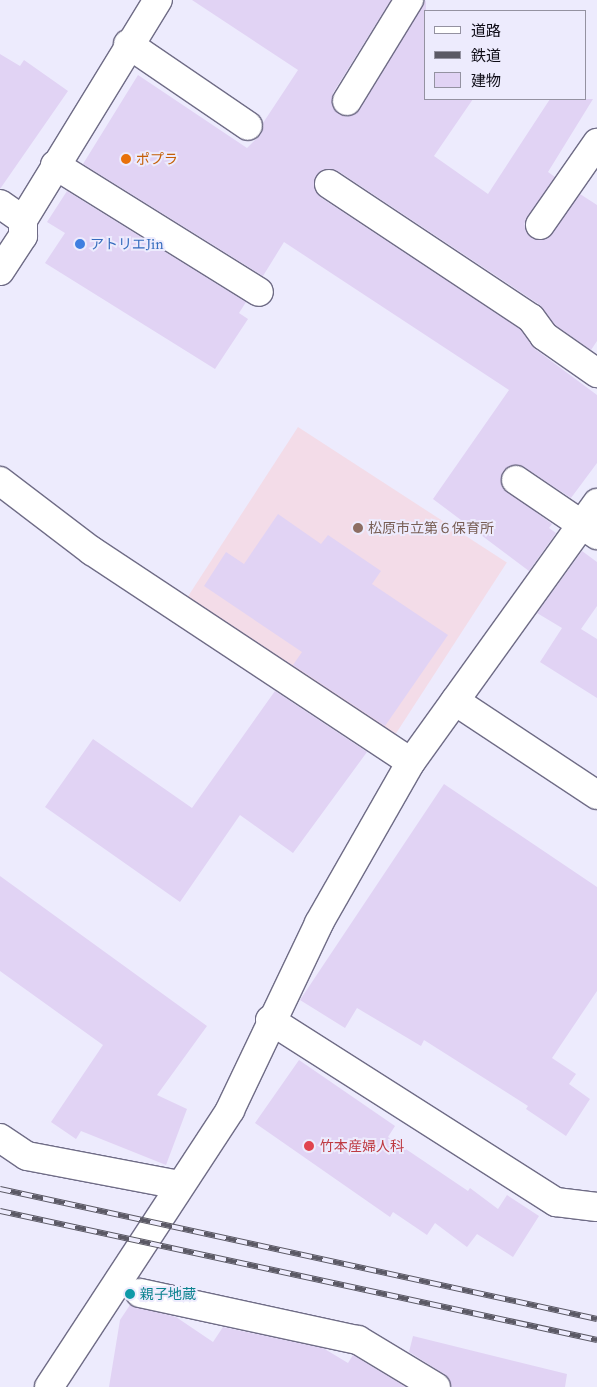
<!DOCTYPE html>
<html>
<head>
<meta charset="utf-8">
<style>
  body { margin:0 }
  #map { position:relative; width:597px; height:1387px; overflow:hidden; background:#edebfd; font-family:"Source Serif 4","Noto Sans JP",serif }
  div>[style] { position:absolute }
  .education>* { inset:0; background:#f3dce8; transform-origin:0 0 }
  .building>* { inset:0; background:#e1d3f4 }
  .roads { filter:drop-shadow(1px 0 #6f6c86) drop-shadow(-1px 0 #6f6c86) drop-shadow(0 1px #6f6c86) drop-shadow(0 -1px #6f6c86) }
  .minor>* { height:28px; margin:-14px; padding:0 14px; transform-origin:14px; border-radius:14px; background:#fff }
  .rail>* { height:5.5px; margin-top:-2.75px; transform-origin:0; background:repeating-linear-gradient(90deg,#edebfd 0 11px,#5b5965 0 22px); box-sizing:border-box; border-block:1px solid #5b5965 }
  .dots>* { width:14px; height:14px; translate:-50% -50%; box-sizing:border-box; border:2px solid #edebfd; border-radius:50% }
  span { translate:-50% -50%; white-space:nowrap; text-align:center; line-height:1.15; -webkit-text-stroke:4px #edebfd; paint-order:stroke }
  .food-label { font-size:14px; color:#c56008 }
  .left { translate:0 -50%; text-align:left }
  .shop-label { font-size:14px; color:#366cbe }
  .education-label { font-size:14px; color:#785e54 }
  .health-label { font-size:14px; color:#be3a42 }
  .culture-label { font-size:14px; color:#0d838f }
  .legend { position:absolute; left:424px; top:10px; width:162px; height:90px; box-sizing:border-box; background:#edebfd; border:1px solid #9492a1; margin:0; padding:6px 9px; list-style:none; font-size:15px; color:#0f0d17 }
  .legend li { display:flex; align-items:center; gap:10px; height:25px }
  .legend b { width:25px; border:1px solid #9492a1 }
</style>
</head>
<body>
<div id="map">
  <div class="education">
    <i style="left:298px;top:427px;width:249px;height:206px;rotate:33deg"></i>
  </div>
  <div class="building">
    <i style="clip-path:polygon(192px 0,391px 0,333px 93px,334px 109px,347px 117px,360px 109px,426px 0,426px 99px,473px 99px,434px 156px,488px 194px,550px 99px,593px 99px,548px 172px,555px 177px,524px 224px,532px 238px,546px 239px,580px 194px,597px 205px,597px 341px,591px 350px,555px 325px,540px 305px,338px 171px,322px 170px,314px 183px,320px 197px,520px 329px,535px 349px,597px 395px,597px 463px,571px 498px,524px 467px,510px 466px,503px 472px,502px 487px,552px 524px,549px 528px,556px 533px,529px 571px,433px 499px,509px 390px,284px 242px,263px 276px,83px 164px,138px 75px,247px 148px,261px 134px,263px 123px,298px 70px)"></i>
    <i style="clip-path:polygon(0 54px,20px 66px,24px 60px,68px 91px,0 189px)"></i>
    <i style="clip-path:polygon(67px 191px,246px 302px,239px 313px,248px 319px,215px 369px,45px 263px,65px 233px,47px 222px)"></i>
    <i style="clip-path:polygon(278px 514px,321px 544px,328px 535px,381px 571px,372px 584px,448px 635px,385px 726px,293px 665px,302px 652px,204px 586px,226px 552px,244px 564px)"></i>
    <i style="clip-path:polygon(582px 551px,597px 562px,597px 606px,581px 629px,597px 639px,597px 698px,540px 662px,562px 628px,537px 613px)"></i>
    <i style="clip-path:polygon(275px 691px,367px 752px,293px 853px,240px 815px,180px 902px,45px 807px,93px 739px,192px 808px)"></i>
    <i style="clip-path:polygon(444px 784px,597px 887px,597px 991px,552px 1058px,576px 1074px,569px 1084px,590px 1099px,566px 1136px,526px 1109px,528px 1106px,424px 1040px,421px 1046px,357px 1008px,345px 1028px,300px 1000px)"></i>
    <i style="clip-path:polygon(0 876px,207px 1026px,157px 1095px,187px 1109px,166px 1165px,81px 1131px,76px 1139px,51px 1122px,103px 1045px,0 971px)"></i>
    <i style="clip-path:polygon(299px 1060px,395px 1126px,388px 1137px,468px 1191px,470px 1188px,498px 1209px,507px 1195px,539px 1216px,513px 1257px,477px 1234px,467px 1247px,435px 1223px,427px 1235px,393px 1212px,390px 1217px,255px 1123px)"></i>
    <i style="clip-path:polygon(130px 1305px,176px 1317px,213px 1342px,223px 1327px,323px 1348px,348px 1363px,353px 1355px,406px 1387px,109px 1387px,120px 1320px)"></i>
    <i style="clip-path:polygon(413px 1336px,567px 1374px,565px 1387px,452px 1387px,444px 1374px,409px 1352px)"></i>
  </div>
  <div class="roads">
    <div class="minor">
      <i style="left:128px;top:44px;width:145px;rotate:34.3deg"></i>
      <i style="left:347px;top:101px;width:119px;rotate:-58.5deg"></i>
      <i style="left:55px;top:165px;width:240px;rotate:31.9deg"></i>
      <i style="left:329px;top:184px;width:242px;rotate:33.6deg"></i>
      <i style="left:531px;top:318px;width:22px;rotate:54deg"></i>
      <i style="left:544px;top:336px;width:65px;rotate:34.9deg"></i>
      <i style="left:0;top:204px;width:28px;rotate:35deg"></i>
      <i style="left:540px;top:225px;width:100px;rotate:-55.2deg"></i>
      <i style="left:0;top:271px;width:42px;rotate:-56.7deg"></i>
      <i style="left:23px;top:236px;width:16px;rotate:-90deg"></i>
      <i style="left:23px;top:220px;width:258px;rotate:-58.5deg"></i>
      <i style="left:516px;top:480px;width:98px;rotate:34.2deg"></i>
      <i style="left:0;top:481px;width:116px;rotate:37.3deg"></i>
      <i style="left:92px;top:551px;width:382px;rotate:33.5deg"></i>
      <i style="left:455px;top:701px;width:170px;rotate:33.5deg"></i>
      <i style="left:270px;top:1020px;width:339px;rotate:32.5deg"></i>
      <i style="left:556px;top:1202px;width:41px;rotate:7deg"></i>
      <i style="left:0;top:1138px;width:32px;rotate:34deg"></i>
      <i style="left:27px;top:1156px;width:155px;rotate:10.8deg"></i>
      <i style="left:140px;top:1293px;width:223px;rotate:12.2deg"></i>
      <i style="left:358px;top:1340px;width:91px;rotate:31.1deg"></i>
      <i style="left:49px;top:1387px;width:331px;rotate:-56.8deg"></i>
      <i style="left:230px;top:1110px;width:207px;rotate:-64.5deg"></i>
      <i style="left:319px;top:923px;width:185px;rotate:-60.3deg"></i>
      <i style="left:411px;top:762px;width:319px;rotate:-54.3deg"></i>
    </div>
  </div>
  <div class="rail">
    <i style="left:0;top:1189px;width:611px;rotate:12.28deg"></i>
    <i style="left:0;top:1211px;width:611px;rotate:12.19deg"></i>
  </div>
  <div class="dots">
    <i style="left:126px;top:159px;background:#e8710a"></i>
    <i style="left:80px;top:244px;background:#3f7fe0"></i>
    <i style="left:358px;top:528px;background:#8d6e63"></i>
    <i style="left:309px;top:1146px;background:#e0444e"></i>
    <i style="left:130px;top:1294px;background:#0f9aa8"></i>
  </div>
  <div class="food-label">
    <span class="left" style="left:136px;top:159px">ポプラ</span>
  </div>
  <div class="shop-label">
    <span class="left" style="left:90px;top:244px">アトリエJin</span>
  </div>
  <div class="education-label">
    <span class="left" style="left:368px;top:528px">松原市立第６保育所</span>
  </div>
  <div class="health-label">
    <span class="left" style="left:320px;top:1146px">竹本産婦人科</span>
  </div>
  <div class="culture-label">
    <span class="left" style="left:140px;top:1294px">親子地蔵</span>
  </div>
  <ul class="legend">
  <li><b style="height:6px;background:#fff"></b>道路</li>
  <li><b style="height:6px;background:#5b5965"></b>鉄道</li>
  <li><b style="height:14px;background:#e1d3f4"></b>建物</li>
  </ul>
</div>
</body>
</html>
